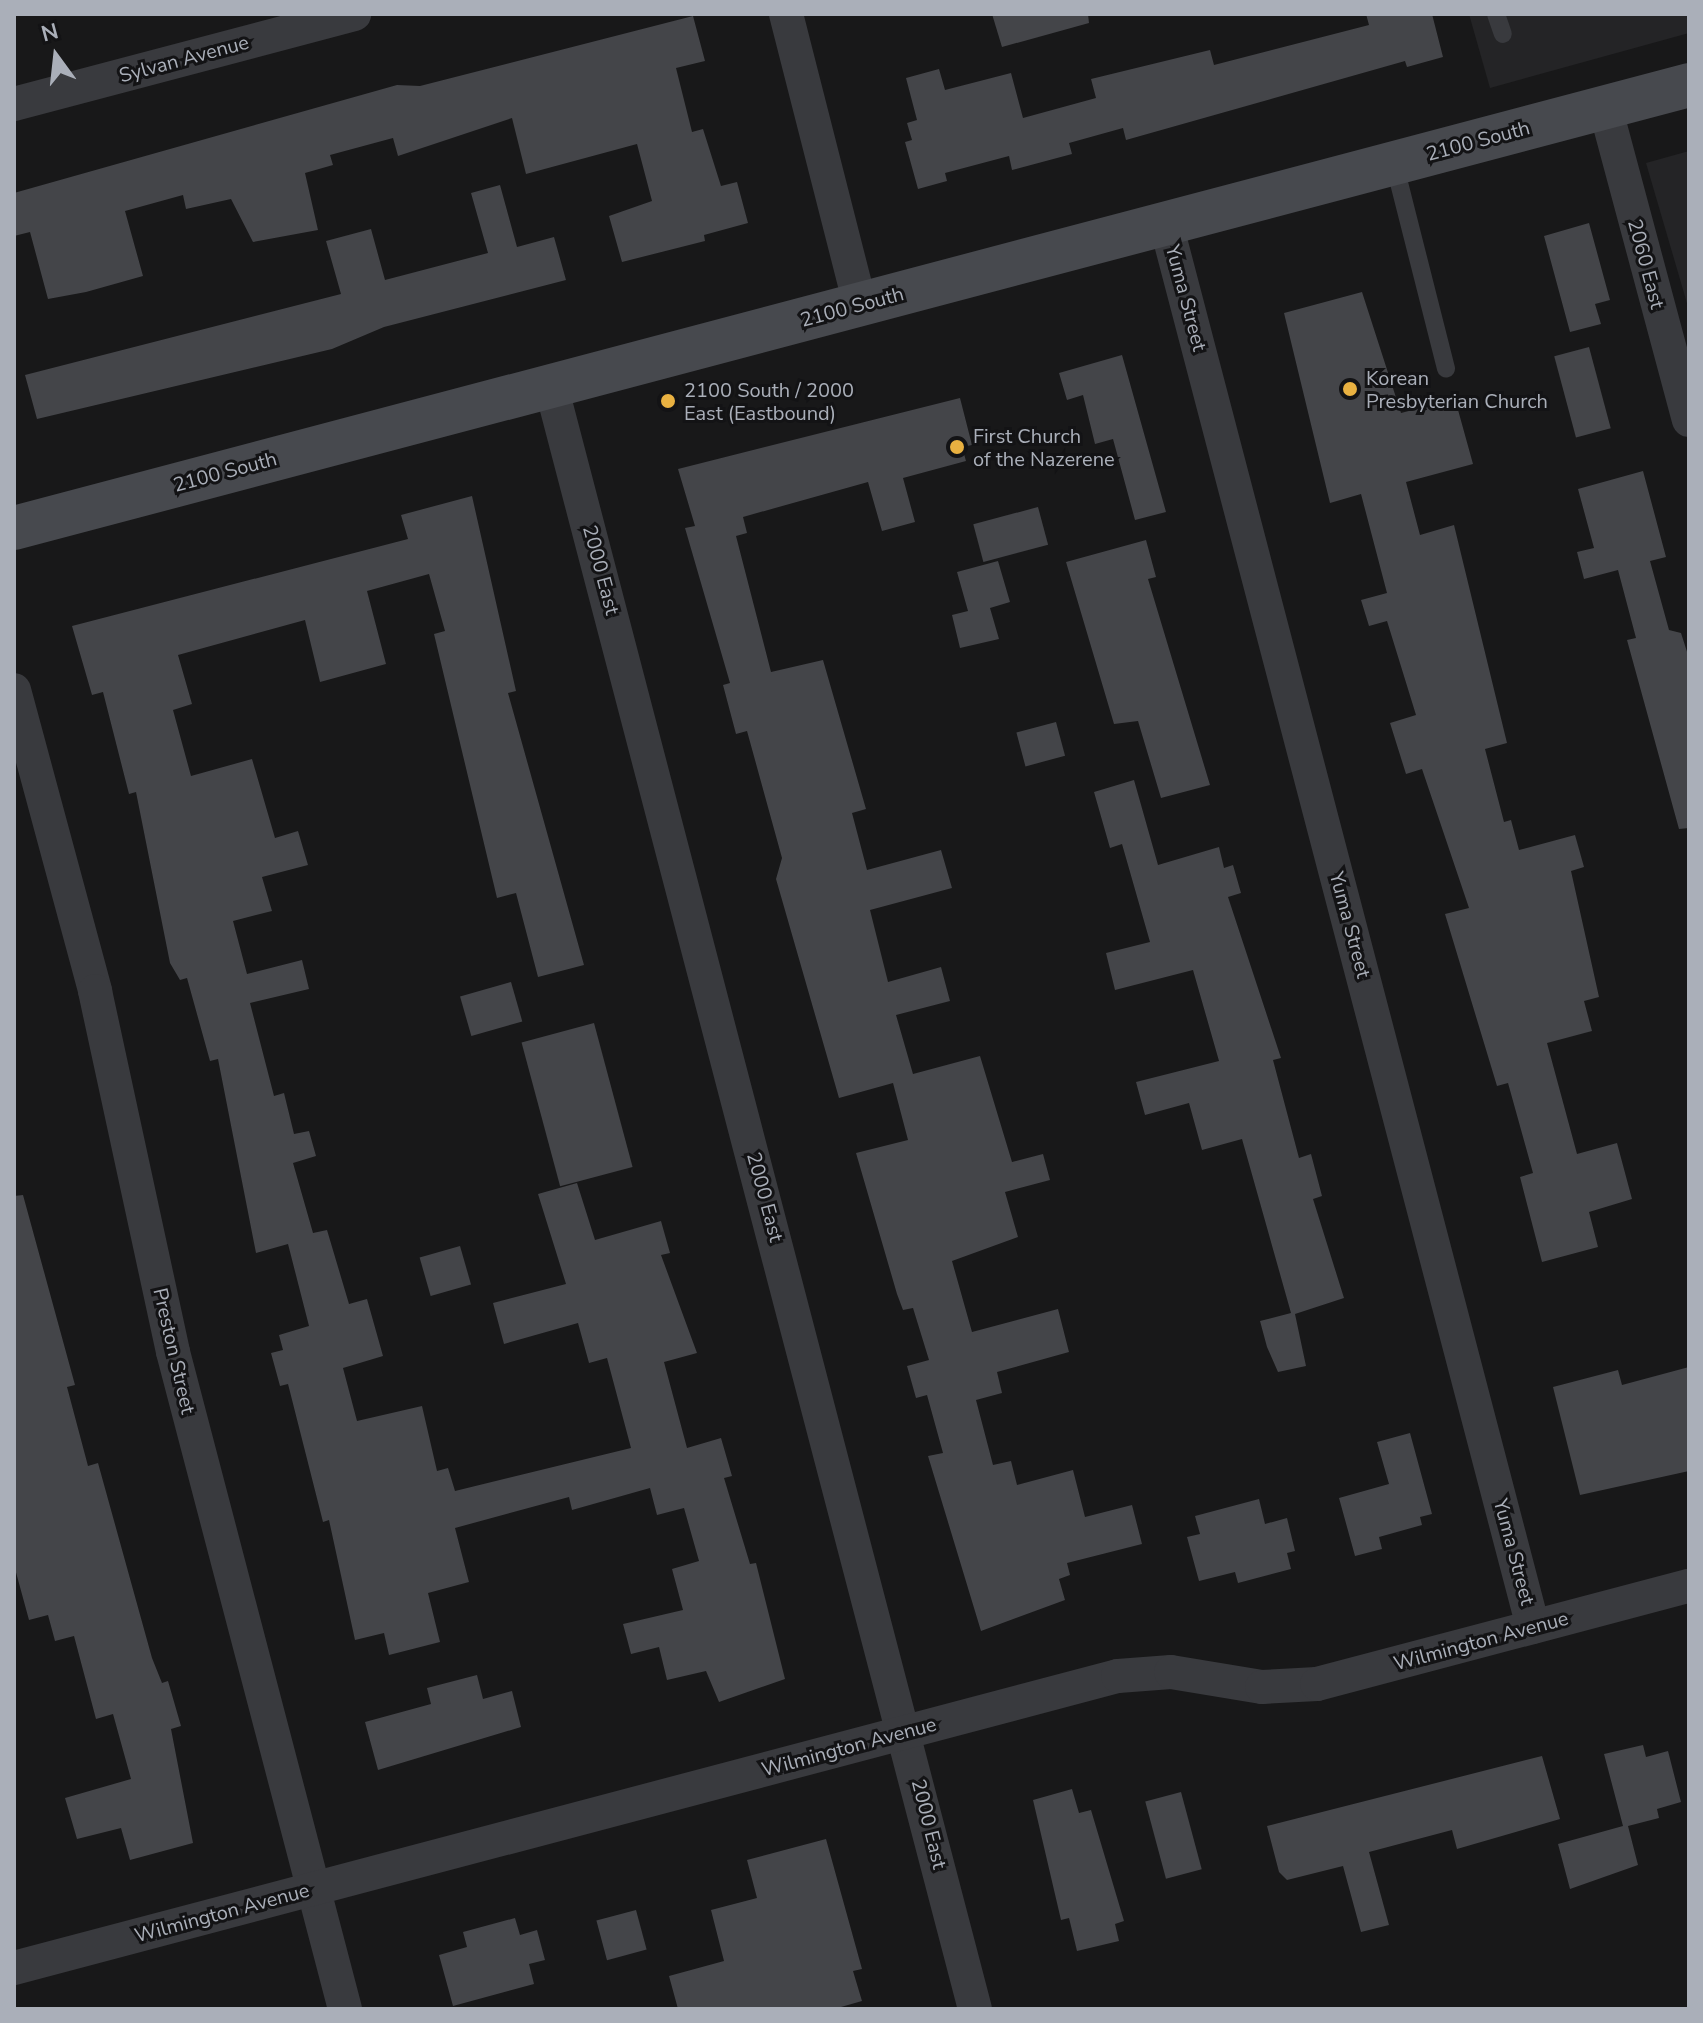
<!DOCTYPE html>
<html>
<head>
<meta charset="utf-8">
<style>
  body { margin:0 }
  #map { position:relative; width:1703px; height:2023px; overflow:hidden; background:#181819; font-family:"Nunito Sans",sans-serif }
  div>[style] { position:absolute }
  .built>* { inset:0; background:#242426 }
  .building>* { inset:0; background:#444549; transform-origin:0 0 }
  .service>* { height:18px; margin:-9px; padding:0 9px; transform-origin:9px; border-radius:9px; background:#393a3e }
  .minor>* { height:34px; margin:-17px; padding:0 17px; transform-origin:17px; border-radius:17px; background:#393a3e }
  .secondary>* { height:44px; margin:-22px; padding:0 22px; transform-origin:22px; border-radius:22px; background:#47494e }
  .dots>* { width:22px; height:22px; translate:-50% -50%; box-sizing:border-box; border:4px solid #131315; border-radius:50% }
  span { translate:-50% -50%; white-space:nowrap; text-align:center; line-height:1.15; -webkit-text-stroke:6px #131315; paint-order:stroke }
  .street-label { font-size:20px; color:#aaafb9 }
  .poi-label { font-size:20px; color:#aaafb9 }
  .left { translate:0 -50%; text-align:left }
  .frame { position:absolute; inset:0; border:16px solid #aaafb9; pointer-events:none }
  .north { position:absolute; left:16px; top:16px; width:80px; height:80px; -webkit-text-stroke:6px #131315; paint-order:stroke; rotate:345deg; font-size:22px; font-weight:700; line-height:32px; text-align:center; color:#aaafb9 }
  .north::after { content:''; display:block; margin:auto; width:28px; height:36px; background:#aaafb9; clip-path:polygon(50% 0,100% 100%,50% 72%,0 100%) }
</style>
</head>
<body>
<div id="map">
  <div class="built">
    <i style="clip-path:polygon(1469px 14px,1689px 14px,1689px 33px,1490px 88px)"></i>
    <i style="clip-path:polygon(1689px 151px,1689px 310px,1646px 163px)"></i>
  </div>
  <div class="building">
    <i style="clip-path:polygon(992px 14px,1088px 14px,1089px 23px,1002px 47px)"></i>
    <i style="clip-path:polygon(1366px 14px,1432px 14px,1443px 57px,1407px 67px,1405px 61px,1126px 140px,1123px 128px,1069px 143px,1072px 154px,1012px 170px,1009px 156px,945px 173px,947px 181px,918px 189px,905px 142px,912px 140px,907px 123px,917px 120px,906px 78px,939px 69px,945px 90px,1011px 73px,1023px 118px,1096px 98px,1091px 79px,1210px 50px,1214px 65px,1369px 25px)"></i>
    <i style="clip-path:polygon(693px 16px,705px 61px,676px 68px,692px 132px,703px 129px,721px 186px,737px 182px,748px 223px,704px 235px,705px 241px,622px 262px,609px 216px,652px 201px,637px 144px,526px 174px,512px 118px,398px 156px,393px 138px,330px 155px,333px 165px,305px 173px,318px 230px,253px 242px,231px 199px,186px 209px,183px 195px,125px 211px,143px 276px,86px 292px,48px 299px,30px 232px,14px 236px,14px 193px,397px 85px,420px 86px)"></i>
    <i style="clip-path:polygon(500px 185px,517px 247px,554px 237px,566px 280px,384px 327px,332px 349px,37px 419px,25px 375px,341px 294px,326px 241px,371px 229px,385px 280px,488px 253px,471px 193px)"></i>
    <i style="clip-path:polygon(1589px 223px,1610px 300px,1595px 304px,1601px 324px,1570px 332px,1544px 236px)"></i>
    <i style="clip-path:polygon(1362px 292px,1401px 413px,1455px 399px,1473px 464px,1406px 482px,1420px 535px,1454px 525px,1507px 743px,1485px 749px,1504px 822px,1511px 820px,1519px 850px,1575px 835px,1584px 867px,1571px 871px,1599px 997px,1584px 1001px,1592px 1031px,1547px 1043px,1577px 1154px,1617px 1143px,1632px 1199px,1589px 1212px,1598px 1247px,1542px 1262px,1520px 1177px,1533px 1173px,1508px 1083px,1497px 1086px,1445px 914px,1469px 908px,1422px 769px,1406px 774px,1390px 723px,1416px 715px,1387px 621px,1369px 626px,1361px 600px,1387px 593px,1361px 494px,1330px 503px,1284px 313px)"></i>
    <i style="left:1589px;top:347px;width:84px;height:36px;rotate:75deg"></i>
    <i style="clip-path:polygon(1122px 355px,1166px 512px,1135px 520px,1113px 439px,1095px 444px,1083px 395px,1067px 400px,1059px 373px)"></i>
    <i style="clip-path:polygon(960px 398px,972px 445px,962px 447px,966px 461px,903px 478px,915px 522px,882px 531px,868px 482px,743px 517px,747px 533px,736px 536px,771px 672px,823px 660px,866px 809px,852px 813px,867px 870px,941px 850px,952px 888px,870px 910px,888px 982px,941px 967px,950px 1001px,896px 1015px,913px 1074px,980px 1056px,1012px 1162px,1043px 1154px,1050px 1180px,1005px 1192px,1018px 1237px,952px 1261px,972px 1332px,1058px 1309px,1069px 1352px,997px 1372px,1002px 1393px,976px 1400px,993px 1465px,1011px 1461px,1017px 1485px,1073px 1470px,1085px 1517px,1132px 1505px,1142px 1544px,1067px 1563px,1070px 1575px,1059px 1579px,1065px 1600px,981px 1631px,928px 1456px,943px 1453px,927px 1395px,916px 1398px,907px 1366px,929px 1360px,913px 1308px,903px 1310px,897px 1294px,856px 1153px,908px 1140px,893px 1083px,839px 1098px,776px 879px,782px 858px,747px 731px,736px 734px,723px 685px,730px 683px,685px 528px,695px 526px,678px 469px)"></i>
    <i style="clip-path:polygon(1643px 471px,1666px 557px,1650px 561px,1669px 630px,1681px 633px,1689px 658px,1689px 828px,1679px 829px,1627px 640px,1636px 638px,1618px 570px,1584px 579px,1577px 552px,1594px 548px,1578px 489px)"></i>
    <i style="clip-path:polygon(472px 496px,516px 691px,508px 693px,584px 965px,538px 977px,516px 893px,497px 898px,434px 634px,445px 631px,429px 574px,367px 591px,386px 664px,320px 682px,305px 620px,178px 655px,192px 704px,173px 710px,191px 776px,252px 759px,275px 838px,298px 831px,308px 865px,262px 877px,272px 911px,233px 921px,247px 974px,302px 960px,309px 989px,250px 1003px,274px 1096px,284px 1093px,294px 1134px,309px 1131px,316px 1156px,293px 1163px,313px 1233px,327px 1230px,349px 1304px,367px 1299px,383px 1356px,343px 1368px,357px 1421px,422px 1406px,437px 1471px,448px 1468px,455px 1491px,631px 1448px,607px 1358px,589px 1363px,578px 1323px,504px 1344px,493px 1303px,566px 1284px,538px 1194px,577px 1183px,595px 1240px,661px 1221px,670px 1253px,661px 1255px,697px 1353px,664px 1362px,687px 1448px,721px 1438px,732px 1476px,724px 1478px,750px 1564px,756px 1563px,785px 1679px,719px 1702px,706px 1671px,667px 1680px,659px 1647px,631px 1654px,623px 1624px,683px 1610px,672px 1569px,699px 1561px,684px 1508px,657px 1515px,650px 1488px,572px 1510px,569px 1497px,455px 1528px,469px 1582px,428px 1593px,440px 1642px,389px 1655px,384px 1633px,355px 1640px,329px 1520px,323px 1522px,288px 1384px,280px 1386px,271px 1353px,283px 1350px,279px 1335px,309px 1326px,288px 1244px,256px 1253px,218px 1059px,210px 1061px,187px 978px,180px 980px,170px 963px,136px 792px,129px 794px,103px 692px,92px 695px,72px 626px,408px 539px,401px 515px)"></i>
    <i style="left:1038px;top:507px;width:39px;height:67px;rotate:75deg"></i>
    <i style="clip-path:polygon(1146px 540px,1156px 577px,1148px 579px,1210px 785px,1161px 798px,1138px 721px,1114px 724px,1066px 562px)"></i>
    <i style="clip-path:polygon(998px 561px,1010px 602px,990px 608px,999px 639px,960px 648px,952px 615px,968px 611px,957px 572px)"></i>
    <i style="left:1056px;top:722px;width:35px;height:41px;rotate:75deg"></i>
    <i style="clip-path:polygon(1134px 780px,1158px 865px,1219px 847px,1224px 868px,1233px 865px,1241px 893px,1228px 897px,1281px 1058px,1273px 1060px,1299px 1158px,1311px 1154px,1322px 1196px,1313px 1199px,1344px 1298px,1295px 1314px,1306px 1366px,1278px 1372px,1267px 1347px,1260px 1321px,1291px 1313px,1242px 1139px,1202px 1150px,1189px 1103px,1145px 1115px,1136px 1082px,1219px 1061px,1193px 970px,1115px 990px,1106px 953px,1150px 942px,1122px 844px,1110px 848px,1094px 792px)"></i>
    <i style="left:511px;top:982px;width:41px;height:53px;rotate:74deg"></i>
    <i style="left:594px;top:1023px;width:149px;height:75px;rotate:75deg"></i>
    <i style="clip-path:polygon(23px 1195px,75px 1385px,67px 1387px,88px 1466px,98px 1463px,152px 1658px,162px 1683px,168px 1681px,181px 1726px,171px 1729px,193px 1843px,130px 1860px,121px 1828px,77px 1839px,65px 1798px,131px 1779px,113px 1714px,96px 1719px,74px 1636px,55px 1641px,48px 1615px,29px 1620px,14px 1565px,14px 1196px)"></i>
    <i style="left:460px;top:1246px;width:40px;height:42px;rotate:74deg"></i>
    <i style="clip-path:polygon(1689px 1367px,1689px 1471px,1580px 1495px,1553px 1387px,1618px 1370px,1622px 1385px)"></i>
    <i style="clip-path:polygon(1410px 1433px,1432px 1514px,1420px 1517px,1422px 1525px,1379px 1537px,1382px 1549px,1355px 1556px,1339px 1498px,1389px 1484px,1377px 1442px)"></i>
    <i style="clip-path:polygon(1259px 1499px,1265px 1524px,1287px 1518px,1295px 1551px,1287px 1553px,1291px 1569px,1238px 1583px,1235px 1572px,1199px 1581px,1187px 1537px,1200px 1534px,1195px 1516px)"></i>
    <i style="clip-path:polygon(477px 1675px,483px 1699px,512px 1691px,521px 1727px,378px 1770px,365px 1722px,431px 1704px,427px 1688px)"></i>
    <i style="clip-path:polygon(1643px 1745px,1646px 1757px,1668px 1751px,1681px 1802px,1657px 1809px,1659px 1818px,1628px 1826px,1638px 1865px,1570px 1889px,1558px 1844px,1623px 1826px,1604px 1754px)"></i>
    <i style="clip-path:polygon(1542px 1756px,1560px 1819px,1457px 1849px,1452px 1830px,1369px 1852px,1389px 1925px,1361px 1932px,1343px 1866px,1287px 1880px,1279px 1872px,1267px 1826px)"></i>
    <i style="clip-path:polygon(1072px 1789px,1079px 1813px,1091px 1810px,1124px 1921px,1115px 1924px,1119px 1941px,1077px 1951px,1069px 1918px,1061px 1920px,1033px 1800px)"></i>
    <i style="left:1181px;top:1792px;width:80px;height:37px;rotate:75deg"></i>
    <i style="clip-path:polygon(826px 1839px,862px 1969px,853px 1971px,862px 2001px,834px 2009px,678px 2009px,669px 1976px,724px 1961px,711px 1910px,757px 1898px,747px 1860px)"></i>
    <i style="left:636px;top:1910px;width:41px;height:41px;rotate:75deg"></i>
    <i style="clip-path:polygon(515px 1918px,520px 1935px,537px 1930px,545px 1960px,529px 1964px,534px 1984px,453px 2006px,439px 1955px,467px 1947px,463px 1932px)"></i>
  </div>
  <div class="service">
    <i style="left:1496px;top:14px;width:21px;rotate:71deg"></i>
    <i style="left:1394px;top:163px;width:212px;rotate:75.8deg"></i>
  </div>
  <div class="minor">
    <i style="left:786px;top:14px;width:299px;rotate:75.7deg"></i>
    <i style="left:14px;top:104px;width:352px;rotate:-14.8deg"></i>
    <i style="left:1605px;top:107px;width:324px;rotate:75deg"></i>
    <i style="left:1166px;top:224px;width:1450px;rotate:75.34deg"></i>
    <i style="left:551px;top:386px;width:1677px;rotate:75.36deg"></i>
    <i style="left:14px;top:690px;width:312px;rotate:74.9deg"></i>
    <i style="left:95px;top:991px;width:369px;rotate:77.8deg"></i>
    <i style="left:173px;top:1352px;width:679px;rotate:75.33deg"></i>
    <i style="left:14px;top:1968px;width:1142px;rotate:-14.82deg"></i>
    <i style="left:1118px;top:1676px;width:53px;rotate:-4.3deg"></i>
    <i style="left:1171px;top:1672px;width:92px;rotate:9.4deg"></i>
    <i style="left:1262px;top:1687px;width:55px;rotate:-3.1deg"></i>
    <i style="left:1317px;top:1684px;width:385px;rotate:-14.8deg"></i>
  </div>
  <div class="secondary">
    <i style="left:14px;top:528px;width:1733px;rotate:-14.81deg"></i>
  </div>
  <div class="dots">
    <i style="left:1350px;top:389px;background:#e9b141"></i>
    <i style="left:668px;top:401px;background:#e9b141"></i>
    <i style="left:957px;top:447px;background:#e9b141"></i>
  </div>
  <div class="street-label">
    <span style="left:184px;top:59px;rotate:-15deg">Sylvan Avenue</span>
    <span style="left:1478px;top:141px;rotate:-15deg">2100 South</span>
    <span style="left:1646px;top:264px;rotate:75deg">2060 East</span>
    <span style="left:1186px;top:298px;rotate:75deg">Yuma Street</span>
    <span style="left:852px;top:307px;rotate:-15deg">2100 South</span>
    <span style="left:225px;top:472px;rotate:-15deg">2100 South</span>
    <span style="left:601px;top:570px;rotate:75deg">2000 East</span>
    <span style="left:1350px;top:925px;rotate:75deg">Yuma Street</span>
    <span style="left:765px;top:1197px;rotate:75deg">2000 East</span>
    <span style="left:174px;top:1351px;rotate:77deg">Preston Street</span>
    <span style="left:1514px;top:1552px;rotate:75deg">Yuma Street</span>
    <span style="left:1481px;top:1641px;rotate:-15deg">Wilmington Avenue</span>
    <span style="left:849px;top:1747px;rotate:-15deg">Wilmington Avenue</span>
    <span style="left:929px;top:1824px;rotate:76deg">2000 East</span>
    <span style="left:222px;top:1913px;rotate:-15deg">Wilmington Avenue</span>
  </div>
  <div class="poi-label">
    <span class="left" style="left:1366px;top:390px">Korean<br>Presbyterian Church</span>
    <span class="left" style="left:684px;top:402px">2100 South / 2000<br>East (Eastbound)</span>
    <span class="left" style="left:973px;top:448px">First Church<br>of the Nazerene</span>
  </div>
  <div class="frame"></div>
  <div class="north">N</div>
</div>
</body>
</html>
